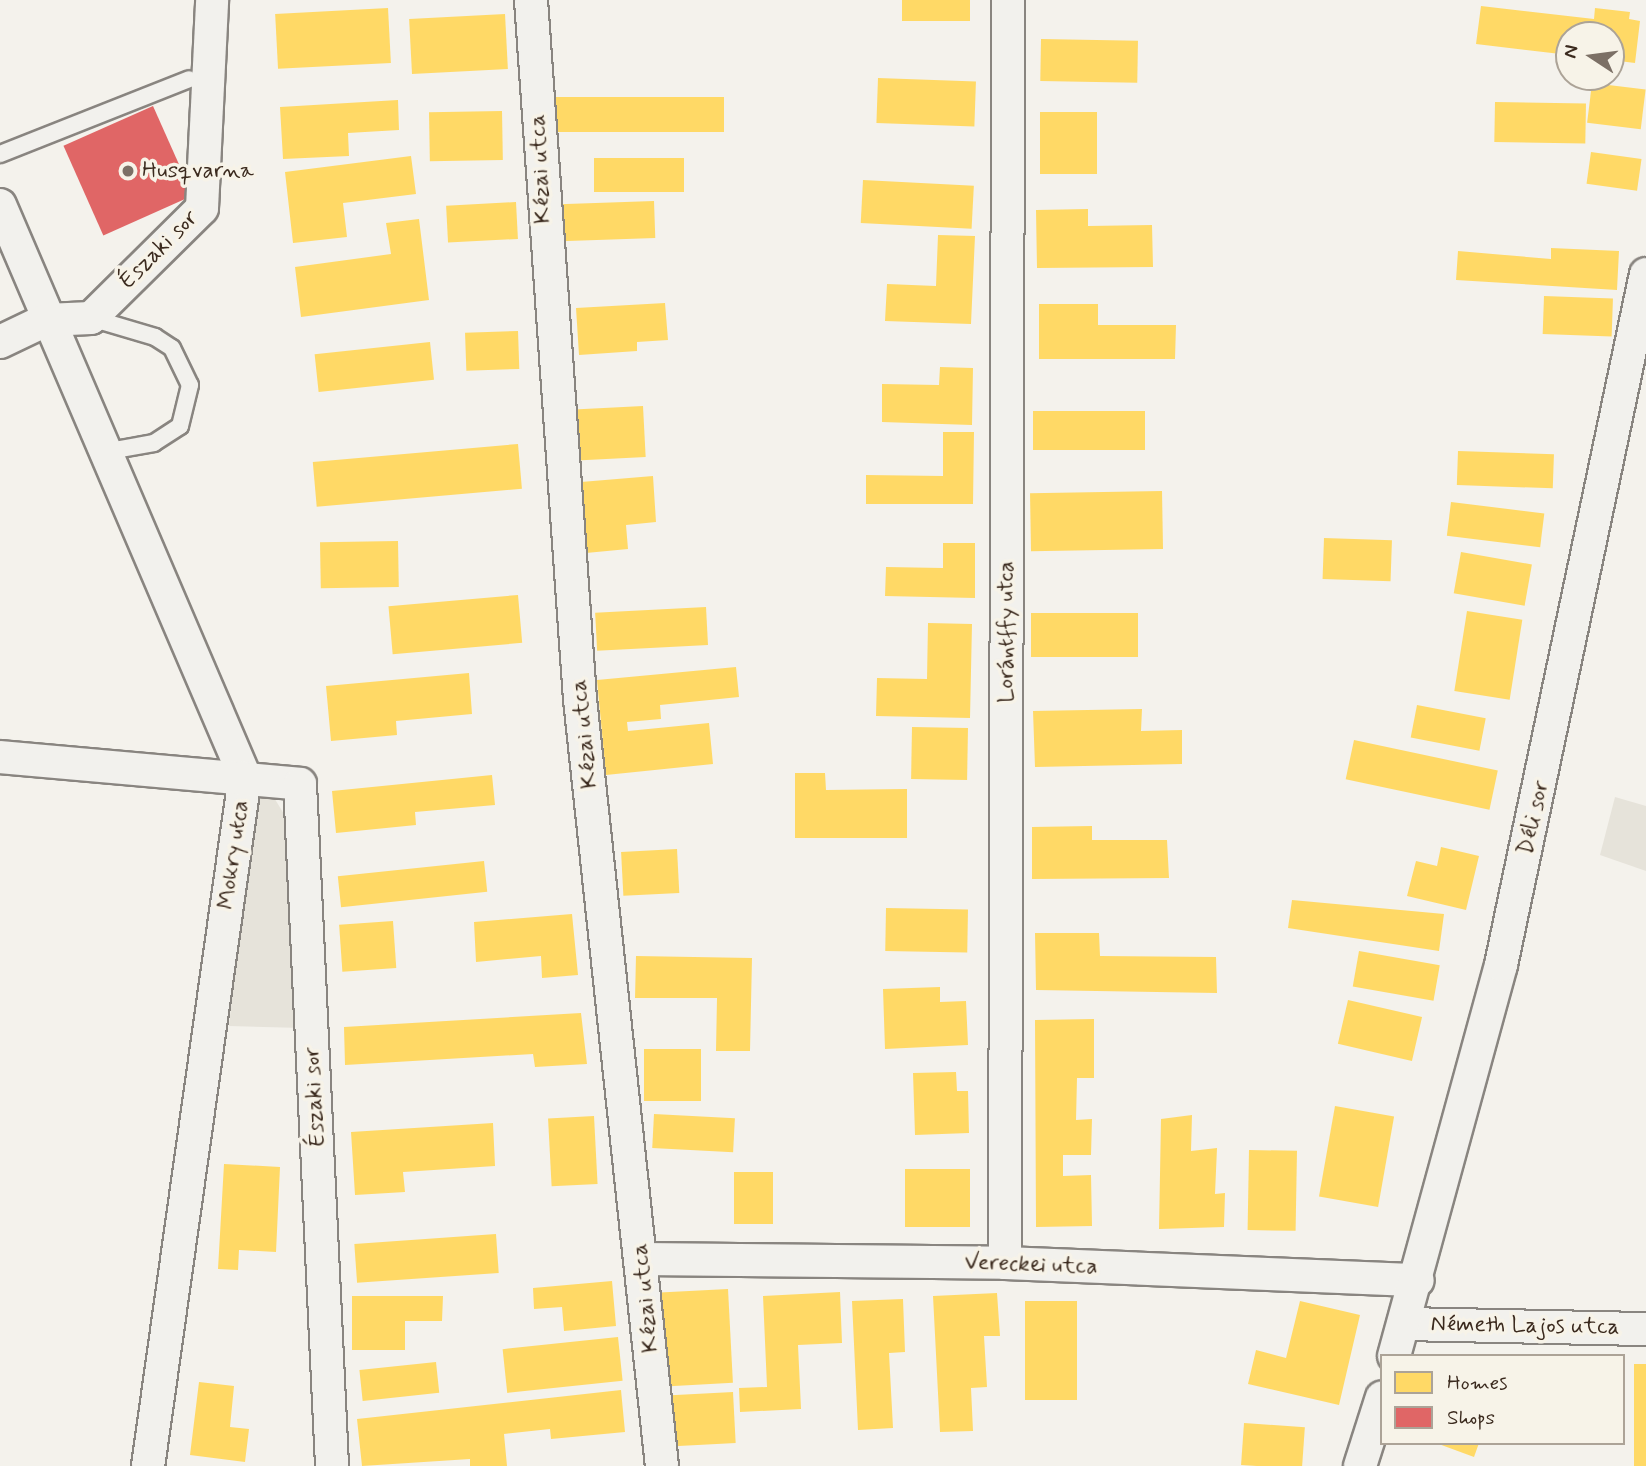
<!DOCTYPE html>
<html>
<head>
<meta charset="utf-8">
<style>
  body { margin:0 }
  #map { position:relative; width:1646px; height:1466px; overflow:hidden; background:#f4f2ec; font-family:Mynerve,sans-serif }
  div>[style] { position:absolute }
  .green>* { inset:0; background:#e6e3da }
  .homes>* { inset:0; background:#ffd966; transform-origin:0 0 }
  .shops>* { inset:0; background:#e06666; transform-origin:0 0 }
  .roads { filter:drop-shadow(2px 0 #898580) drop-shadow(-2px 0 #898580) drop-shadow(0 2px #898580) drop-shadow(0 -2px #898580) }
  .lane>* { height:16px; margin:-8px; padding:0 8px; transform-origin:8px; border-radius:8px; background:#f2f1ed }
  .street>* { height:32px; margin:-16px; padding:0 16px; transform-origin:16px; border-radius:16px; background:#f2f1ed }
  .dots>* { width:19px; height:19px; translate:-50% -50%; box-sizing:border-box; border:4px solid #f7f3e8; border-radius:50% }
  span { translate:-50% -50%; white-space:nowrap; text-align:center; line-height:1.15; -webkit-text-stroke:7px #f7f3e8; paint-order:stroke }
  .street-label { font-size:23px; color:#3b2a1e }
  .poi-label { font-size:23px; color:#3b2a1e }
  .left { translate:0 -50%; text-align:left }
  .legend { position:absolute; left:1380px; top:1354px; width:245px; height:91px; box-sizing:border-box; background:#f7f3e8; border:2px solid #aca397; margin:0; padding:9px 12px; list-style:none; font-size:21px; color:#3b2a1e }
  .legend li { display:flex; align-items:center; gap:14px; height:35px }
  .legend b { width:35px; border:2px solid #aca397 }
  .north { position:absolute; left:1555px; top:21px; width:70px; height:70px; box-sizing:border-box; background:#f7f3e8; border:2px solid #aca397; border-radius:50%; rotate:283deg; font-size:19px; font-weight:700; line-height:28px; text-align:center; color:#3b2a1e }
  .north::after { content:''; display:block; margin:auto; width:24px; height:32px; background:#7c7066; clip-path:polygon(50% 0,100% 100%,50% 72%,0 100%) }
</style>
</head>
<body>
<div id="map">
  <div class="green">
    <i style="clip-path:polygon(253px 790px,270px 791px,287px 819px,302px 1028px,229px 1026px)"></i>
    <i style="clip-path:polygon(1615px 797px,1646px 806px,1646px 871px,1600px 855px)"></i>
  </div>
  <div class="homes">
    <i style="left:902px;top:0;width:68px;height:21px"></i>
    <i style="clip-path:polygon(1481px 6px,1594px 19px,1595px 8px,1630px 12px,1629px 19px,1640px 21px,1635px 63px,1611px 60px,1611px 35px,1569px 35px,1569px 55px,1476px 44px)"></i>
    <i style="left:388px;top:8px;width:55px;height:113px;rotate:87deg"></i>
    <i style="left:505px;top:14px;width:55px;height:96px;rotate:87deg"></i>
    <i style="left:1041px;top:39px;width:97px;height:42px;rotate:1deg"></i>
    <i style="left:878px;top:78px;width:98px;height:45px;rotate:2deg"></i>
    <i style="left:1592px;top:83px;width:54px;height:40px;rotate:7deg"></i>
    <i style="left:724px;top:97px;width:35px;height:169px;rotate:90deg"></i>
    <i style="clip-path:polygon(398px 100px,399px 130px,348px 133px,349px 156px,283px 159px,280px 107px)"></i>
    <i style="left:1495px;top:102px;width:91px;height:40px;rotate:1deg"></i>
    <i style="left:502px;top:111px;width:49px;height:73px;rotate:89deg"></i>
    <i style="left:1097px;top:112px;width:62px;height:57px;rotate:90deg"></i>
    <i style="left:1591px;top:152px;width:51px;height:32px;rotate:8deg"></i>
    <i style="clip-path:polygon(411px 156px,416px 194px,343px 203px,347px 237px,293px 243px,285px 172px)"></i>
    <i style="left:684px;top:158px;width:34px;height:90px;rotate:90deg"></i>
    <i style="left:863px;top:180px;width:111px;height:43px;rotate:3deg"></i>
    <i style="left:654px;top:201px;width:37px;height:95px;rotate:88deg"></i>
    <i style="left:516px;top:202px;width:37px;height:70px;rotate:87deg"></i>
    <i style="clip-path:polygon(1088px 209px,1088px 226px,1152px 225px,1153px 267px,1037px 268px,1036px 210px)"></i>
    <i style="clip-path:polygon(419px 219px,429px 300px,301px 317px,295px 267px,391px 254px,386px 223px)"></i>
    <i style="clip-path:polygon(938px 235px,975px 236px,971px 324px,885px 321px,887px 284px,936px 286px)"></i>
    <i style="clip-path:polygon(1551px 248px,1619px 251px,1617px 290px,1456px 280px,1458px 251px,1551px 259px)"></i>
    <i style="left:1544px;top:296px;width:69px;height:38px;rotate:2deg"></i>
    <i style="clip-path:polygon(665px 303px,668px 340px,637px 342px,637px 351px,579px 355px,576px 308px)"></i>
    <i style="clip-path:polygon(1039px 304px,1098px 304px,1098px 325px,1176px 325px,1175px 359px,1039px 359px)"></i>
    <i style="left:518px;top:331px;width:38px;height:53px;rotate:88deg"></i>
    <i style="left:430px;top:342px;width:38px;height:116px;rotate:84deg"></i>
    <i style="clip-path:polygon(940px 367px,973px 368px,972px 425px,882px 422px,882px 384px,939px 385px)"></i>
    <i style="left:643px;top:406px;width:51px;height:69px;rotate:87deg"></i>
    <i style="left:1145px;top:411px;width:39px;height:112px;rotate:90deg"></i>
    <i style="clip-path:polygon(943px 432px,974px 432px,973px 504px,866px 504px,866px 475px,943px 476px)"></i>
    <i style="left:518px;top:444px;width:45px;height:206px;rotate:85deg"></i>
    <i style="left:1458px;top:451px;width:96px;height:34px;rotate:2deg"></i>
    <i style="clip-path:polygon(653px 476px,656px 522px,626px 525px,628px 549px,586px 553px,581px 482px)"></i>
    <i style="left:1162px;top:491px;width:58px;height:132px;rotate:89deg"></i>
    <i style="left:1451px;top:502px;width:94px;height:34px;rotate:7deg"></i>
    <i style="left:1324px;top:538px;width:68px;height:41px;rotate:2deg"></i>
    <i style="left:398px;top:541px;width:46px;height:78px;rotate:89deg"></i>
    <i style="clip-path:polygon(943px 543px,975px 543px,975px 598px,885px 596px,886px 567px,943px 568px)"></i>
    <i style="left:1461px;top:552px;width:72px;height:42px;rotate:10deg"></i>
    <i style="left:518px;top:595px;width:48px;height:130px;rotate:85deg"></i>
    <i style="left:706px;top:607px;width:38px;height:111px;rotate:87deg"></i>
    <i style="left:1467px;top:611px;width:56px;height:81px;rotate:9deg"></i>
    <i style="left:1031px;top:613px;width:107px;height:44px"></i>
    <i style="clip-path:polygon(928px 623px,972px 624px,970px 718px,876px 716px,877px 678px,927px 679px)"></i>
    <i style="clip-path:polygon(736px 667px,739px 697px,660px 705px,661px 719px,627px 722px,628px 731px,709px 723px,713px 764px,606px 775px,597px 680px)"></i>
    <i style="clip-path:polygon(469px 673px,472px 714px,396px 721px,397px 735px,331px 741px,326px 686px)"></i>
    <i style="left:1417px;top:705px;width:70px;height:33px;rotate:11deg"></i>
    <i style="clip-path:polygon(1142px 709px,1141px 731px,1182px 730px,1182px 764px,1035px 767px,1033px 711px)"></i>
    <i style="left:912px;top:727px;width:56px;height:52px;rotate:1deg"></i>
    <i style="left:1354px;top:740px;width:147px;height:40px;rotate:12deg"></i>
    <i style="clip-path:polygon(795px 773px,825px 773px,826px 790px,907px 789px,907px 838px,795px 838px)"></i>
    <i style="clip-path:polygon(492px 775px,495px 805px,415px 812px,416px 825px,336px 833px,332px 791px)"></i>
    <i style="clip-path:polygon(1092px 826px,1092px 840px,1167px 840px,1169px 878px,1032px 879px,1032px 827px)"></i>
    <i style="clip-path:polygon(1441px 847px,1479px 856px,1466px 910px,1407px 896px,1416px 861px,1437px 866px)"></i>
    <i style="left:677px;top:849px;width:44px;height:56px;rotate:87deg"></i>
    <i style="left:484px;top:861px;width:31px;height:147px;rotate:84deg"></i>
    <i style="clip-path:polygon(1292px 900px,1444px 914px,1439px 951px,1288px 928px)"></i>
    <i style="left:886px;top:908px;width:82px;height:43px;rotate:1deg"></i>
    <i style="clip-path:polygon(572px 914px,578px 975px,542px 978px,541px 956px,476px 962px,474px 922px)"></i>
    <i style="left:393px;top:921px;width:47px;height:54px;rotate:86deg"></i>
    <i style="clip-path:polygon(1035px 933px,1099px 933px,1100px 956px,1216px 957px,1217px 993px,1036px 990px)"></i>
    <i style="left:1359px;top:951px;width:82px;height:36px;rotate:10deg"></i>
    <i style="clip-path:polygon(636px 956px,752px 958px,750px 1051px,716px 1051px,717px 998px,635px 998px)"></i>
    <i style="clip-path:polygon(940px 987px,940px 1002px,966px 1001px,968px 1045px,885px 1049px,883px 989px)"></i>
    <i style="left:1348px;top:1000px;width:76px;height:45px;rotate:13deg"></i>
    <i style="clip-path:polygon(581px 1013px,587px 1064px,535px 1067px,533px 1054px,345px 1065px,344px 1027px)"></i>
    <i style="clip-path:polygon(1094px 1019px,1094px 1078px,1077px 1078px,1076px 1120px,1092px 1119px,1091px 1155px,1063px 1155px,1063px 1176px,1091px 1175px,1092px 1226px,1036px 1227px,1035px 1020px)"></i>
    <i style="left:644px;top:1049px;width:57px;height:52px"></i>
    <i style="clip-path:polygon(956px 1072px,957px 1091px,968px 1091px,969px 1133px,915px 1135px,913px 1073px)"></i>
    <i style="left:1335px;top:1106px;width:60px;height:92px;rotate:10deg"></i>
    <i style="left:654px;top:1114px;width:81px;height:34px;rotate:3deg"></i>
    <i style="clip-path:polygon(1192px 1115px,1191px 1151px,1217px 1148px,1215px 1194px,1225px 1193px,1224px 1227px,1159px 1229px,1161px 1119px)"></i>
    <i style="left:594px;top:1116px;width:68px;height:46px;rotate:87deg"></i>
    <i style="clip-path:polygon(493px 1123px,495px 1166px,403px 1172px,405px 1192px,355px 1195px,351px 1132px)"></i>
    <i style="left:1249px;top:1150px;width:48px;height:80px;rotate:1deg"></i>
    <i style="clip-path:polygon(224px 1164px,280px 1167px,276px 1252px,239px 1250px,238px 1270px,218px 1269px)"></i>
    <i style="left:970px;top:1169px;width:58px;height:65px;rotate:90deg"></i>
    <i style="left:773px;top:1172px;width:52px;height:39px;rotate:90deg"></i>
    <i style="left:496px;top:1234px;width:39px;height:142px;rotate:86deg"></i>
    <i style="clip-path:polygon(612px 1281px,616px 1326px,564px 1331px,562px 1307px,534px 1309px,533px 1288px)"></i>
    <i style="left:728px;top:1289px;width:94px;height:68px;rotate:87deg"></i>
    <i style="clip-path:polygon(840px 1292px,842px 1343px,798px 1345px,801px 1409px,740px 1412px,739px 1388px,767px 1387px,763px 1296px)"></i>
    <i style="clip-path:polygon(997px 1293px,1000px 1336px,984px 1336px,987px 1387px,971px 1388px,973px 1431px,940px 1432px,933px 1296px)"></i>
    <i style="clip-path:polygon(352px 1296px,443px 1296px,442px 1321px,405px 1321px,405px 1350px,352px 1350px)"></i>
    <i style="clip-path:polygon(903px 1299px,905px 1352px,889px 1353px,893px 1428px,858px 1430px,852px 1301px)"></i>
    <i style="left:1025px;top:1301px;width:52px;height:99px"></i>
    <i style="clip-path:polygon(1300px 1301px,1360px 1315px,1339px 1405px,1248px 1384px,1256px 1350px,1286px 1358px)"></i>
    <i style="left:618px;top:1337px;width:44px;height:116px;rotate:84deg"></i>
    <i style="left:436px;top:1362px;width:31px;height:77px;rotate:84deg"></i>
    <i style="left:1634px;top:1364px;width:12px;height:102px"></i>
    <i style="clip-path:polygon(199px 1382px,234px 1386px,230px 1427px,249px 1429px,245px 1462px,190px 1455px)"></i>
    <i style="clip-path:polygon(621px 1390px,625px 1432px,551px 1439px,550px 1429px,504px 1434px,507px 1466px,470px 1466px,470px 1459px,362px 1466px,357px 1419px)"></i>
    <i style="left:733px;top:1392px;width:51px;height:62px;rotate:87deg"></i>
    <i style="left:1244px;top:1423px;width:61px;height:42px;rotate:4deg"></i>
    <i style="clip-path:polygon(1436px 1443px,1479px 1443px,1474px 1457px)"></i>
  </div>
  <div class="shops">
    <i style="left:153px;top:106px;width:98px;height:98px;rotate:66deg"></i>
  </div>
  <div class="roads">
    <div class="lane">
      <i style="left:0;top:154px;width:203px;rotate:-21.6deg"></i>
      <i style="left:91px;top:318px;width:67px;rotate:16.5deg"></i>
      <i style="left:155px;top:337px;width:20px;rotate:33deg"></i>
      <i style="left:172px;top:348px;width:41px;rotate:64.1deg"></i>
      <i style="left:190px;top:385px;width:42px;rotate:103.7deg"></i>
      <i style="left:180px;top:426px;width:31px;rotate:147deg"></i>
      <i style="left:154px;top:443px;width:52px;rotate:170deg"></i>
    </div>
    <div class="street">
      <i style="left:531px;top:0;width:701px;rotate:85.99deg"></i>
      <i style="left:580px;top:699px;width:771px;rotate:83.9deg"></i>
      <i style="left:0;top:205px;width:622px;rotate:66.81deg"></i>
      <i style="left:245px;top:777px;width:696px;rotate:98.01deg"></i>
      <i style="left:0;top:342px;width:51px;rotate:-25.6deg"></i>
      <i style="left:46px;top:320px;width:45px;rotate:-2.5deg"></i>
      <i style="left:91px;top:318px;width:156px;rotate:-44.7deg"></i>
      <i style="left:202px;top:208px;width:208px;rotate:-87.2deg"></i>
      <i style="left:0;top:757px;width:301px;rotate:5.1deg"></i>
      <i style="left:300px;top:784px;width:683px;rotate:87.31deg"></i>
      <i style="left:643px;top:1259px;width:362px;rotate:0.6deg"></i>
      <i style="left:1005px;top:1263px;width:413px;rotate:2.4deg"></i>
      <i style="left:1005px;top:1263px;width:1263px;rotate:-89.86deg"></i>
      <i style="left:1404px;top:1324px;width:242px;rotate:1.2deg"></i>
      <i style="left:1394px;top:1356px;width:405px;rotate:-74.7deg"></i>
      <i style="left:1501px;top:965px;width:706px;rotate:-78.15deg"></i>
      <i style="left:1360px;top:1466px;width:72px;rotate:-72.3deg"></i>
    </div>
  </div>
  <div class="dots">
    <i style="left:128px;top:171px;background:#7c7066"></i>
  </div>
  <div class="street-label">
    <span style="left:541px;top:169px;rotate:-93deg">Kézai utca</span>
    <span style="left:159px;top:250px;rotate:-45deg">Északi sor</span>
    <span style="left:1007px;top:632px;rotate:-90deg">Lorántffy utca</span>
    <span style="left:585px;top:734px;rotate:-96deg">Kézai utca</span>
    <span style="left:1534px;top:818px;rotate:-77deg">Déli sor</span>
    <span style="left:234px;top:855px;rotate:-82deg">Mokry utca</span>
    <span style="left:315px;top:1097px;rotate:-93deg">Északi sor</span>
    <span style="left:1031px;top:1265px;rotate:2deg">Vereckei utca</span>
    <span style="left:646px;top:1298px;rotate:-96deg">Kézai utca</span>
    <span style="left:1525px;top:1326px;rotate:1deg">Németh Lajos utca</span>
  </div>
  <div class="poi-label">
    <span class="left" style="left:142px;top:171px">Husqvarna</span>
  </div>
  <ul class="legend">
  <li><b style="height:19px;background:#ffd966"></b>Homes</li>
  <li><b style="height:19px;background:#e06666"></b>Shops</li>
  </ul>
  <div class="north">N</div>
</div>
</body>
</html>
